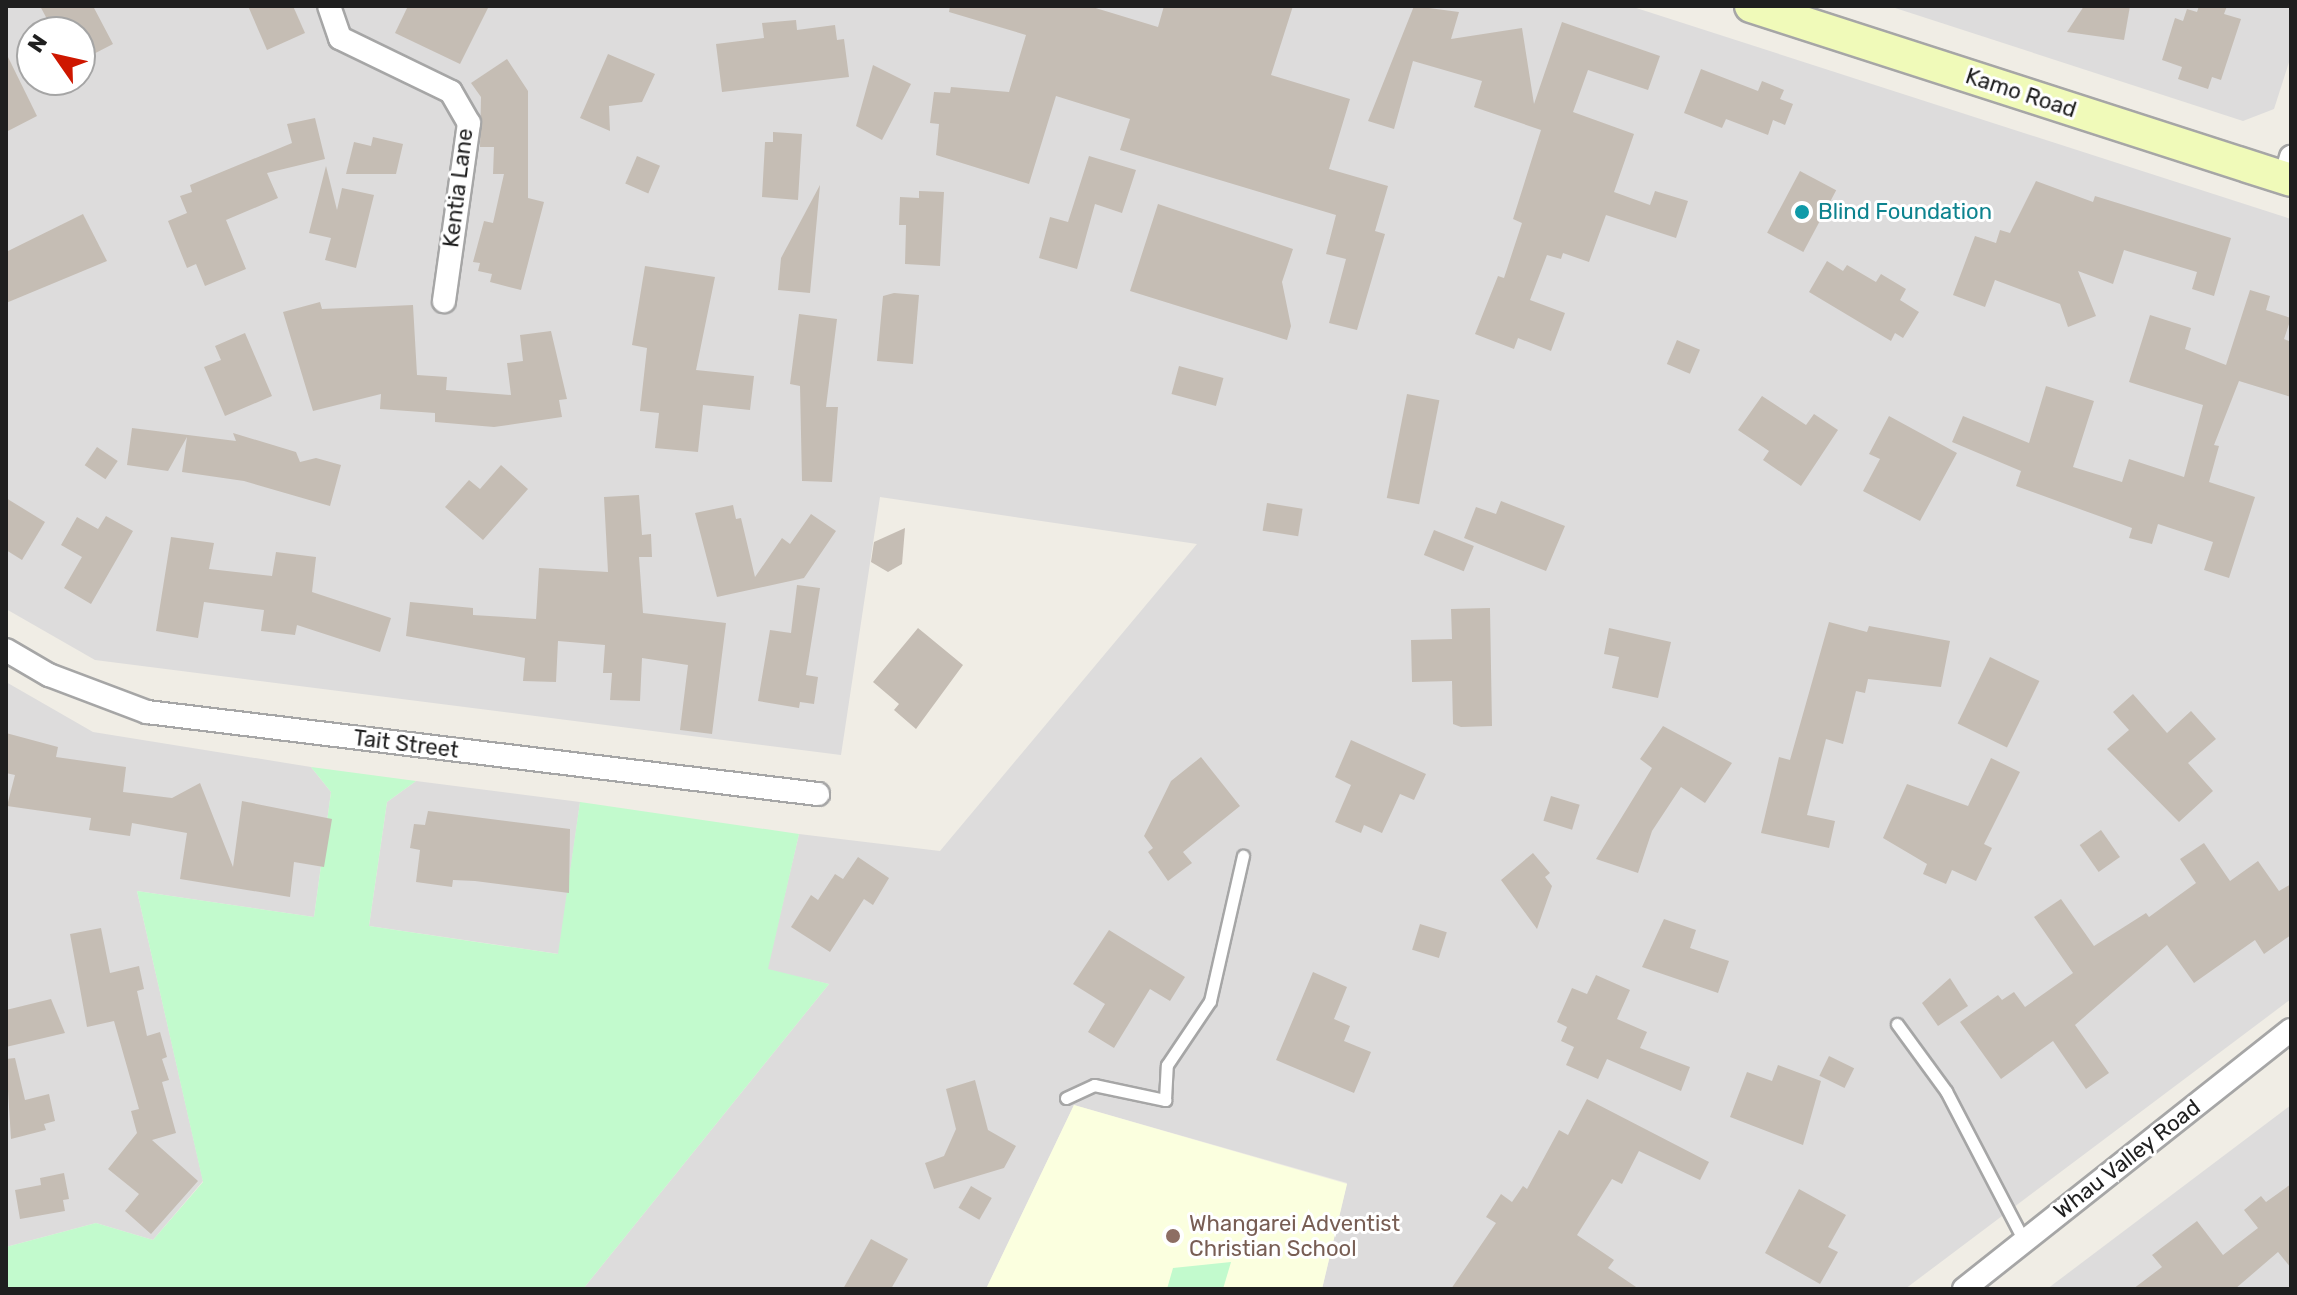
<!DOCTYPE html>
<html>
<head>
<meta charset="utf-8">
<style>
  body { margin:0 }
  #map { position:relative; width:2297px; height:1295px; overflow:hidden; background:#f0ede5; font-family:Rubik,sans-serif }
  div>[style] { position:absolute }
  .residential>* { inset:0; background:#dddcdc }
  .education>* { inset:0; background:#fbffdf }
  .park>* { inset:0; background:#c2facd }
  .building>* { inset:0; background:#c5bdb4; transform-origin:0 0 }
  .roads { filter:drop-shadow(2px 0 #a6a6a6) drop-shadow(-2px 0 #a6a6a6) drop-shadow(0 2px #a6a6a6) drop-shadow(0 -2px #a6a6a6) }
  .lane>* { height:11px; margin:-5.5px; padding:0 5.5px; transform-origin:5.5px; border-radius:5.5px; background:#fff }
  .street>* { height:22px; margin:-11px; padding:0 11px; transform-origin:11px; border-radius:11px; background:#fff }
  .secondary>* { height:32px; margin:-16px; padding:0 16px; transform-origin:16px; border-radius:16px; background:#f0fab9 }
  .dots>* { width:22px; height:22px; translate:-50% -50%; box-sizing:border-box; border:4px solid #fff; border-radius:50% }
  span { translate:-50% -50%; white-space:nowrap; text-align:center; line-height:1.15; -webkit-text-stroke:6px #fff; paint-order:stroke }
  .street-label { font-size:22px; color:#1f1f1f }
  .culture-label { font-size:22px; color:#0d838f }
  .left { translate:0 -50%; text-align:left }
  .education-label { font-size:22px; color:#785e54 }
  .frame { position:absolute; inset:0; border:8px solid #1f1f1f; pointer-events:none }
  .north { position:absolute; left:16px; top:16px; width:80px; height:80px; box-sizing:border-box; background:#fff; border:2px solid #a5a5a5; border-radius:50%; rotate:304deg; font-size:22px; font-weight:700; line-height:32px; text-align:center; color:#1f1f1f }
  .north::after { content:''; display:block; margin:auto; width:28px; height:36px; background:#ce1700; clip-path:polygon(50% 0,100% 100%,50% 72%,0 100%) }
</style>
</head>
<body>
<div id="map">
  <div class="residential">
    <i style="clip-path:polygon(evenodd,6px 6px,1630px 6px,2291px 219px,2291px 999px,1905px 1289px,1322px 1289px,1347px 1183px,1074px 1105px,986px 1289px,583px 1289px,829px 984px,767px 970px,799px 834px,940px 851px,1197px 544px,880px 497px,841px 755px,95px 660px,6px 609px,6px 6px,32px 32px,80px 32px,80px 80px,32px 80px,32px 32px)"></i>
    <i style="clip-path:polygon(1889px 6px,2291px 6px,2291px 56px,2274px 109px,2243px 121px)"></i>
    <i style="clip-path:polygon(6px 682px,93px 732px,311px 767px,331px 792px,314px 917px,137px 891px,203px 1181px,153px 1240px,96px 1223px,6px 1247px)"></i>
    <i style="clip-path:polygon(416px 781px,580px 802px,559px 954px,369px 926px,387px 802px)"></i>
    <i style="clip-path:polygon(2291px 1105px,2291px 1289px,2047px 1289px)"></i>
  </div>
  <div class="education">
    <i style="clip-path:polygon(1074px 1105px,1347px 1184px,1322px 1289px,986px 1289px)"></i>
  </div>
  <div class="park">
    <i style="clip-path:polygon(311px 767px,416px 781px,387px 802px,369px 926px,558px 954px,580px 802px,799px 834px,768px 969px,829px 984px,583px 1289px,6px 1289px,6px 1247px,96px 1223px,153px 1240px,203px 1182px,137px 891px,314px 917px,331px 792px)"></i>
    <i style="clip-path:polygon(1231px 1262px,1223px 1289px,1167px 1289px,1173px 1268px)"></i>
  </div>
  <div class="building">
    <i style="clip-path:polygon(40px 6px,93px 6px,113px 44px,80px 61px,80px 32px,54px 32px)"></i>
    <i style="clip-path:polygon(248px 6px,293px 6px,305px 33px,267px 50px)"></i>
    <i style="clip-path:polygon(408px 6px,489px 6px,460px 64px,395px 33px)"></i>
    <i style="clip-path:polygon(950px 6px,1089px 6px,1158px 27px,1164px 6px,1293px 6px,1271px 75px,1350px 99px,1329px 169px,1388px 186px,1375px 231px,1385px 234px,1357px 330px,1329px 323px,1346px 259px,1326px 254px,1336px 215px,1120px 150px,1130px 119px,1056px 96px,1029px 184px,936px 155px,939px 124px,930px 123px,934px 92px,950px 93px,951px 87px,1009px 92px,1026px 35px,949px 12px)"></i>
    <i style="clip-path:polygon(1414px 6px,1459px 12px,1451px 39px,1522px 28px,1534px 104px,1562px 22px,1660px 56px,1648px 90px,1588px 70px,1573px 112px,1634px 134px,1614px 192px,1650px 205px,1655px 191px,1688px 201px,1676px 238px,1606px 215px,1589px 262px,1563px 253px,1561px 259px,1547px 255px,1530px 300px,1565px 313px,1551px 351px,1518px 338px,1514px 349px,1475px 334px,1498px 276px,1504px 278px,1522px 223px,1513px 219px,1541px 130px,1474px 107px,1482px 81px,1413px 61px,1394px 129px,1368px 121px)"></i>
    <i style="clip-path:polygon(2084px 6px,2130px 6px,2124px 40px,2067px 32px)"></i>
    <i style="clip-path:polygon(2199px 6px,2227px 6px,2224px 14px,2241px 19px,2221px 80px,2212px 77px,2208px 89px,2178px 79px,2182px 67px,2162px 60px,2175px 18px,2183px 21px,2187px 9px,2197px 12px)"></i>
    <i style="clip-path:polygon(796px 20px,797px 30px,835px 25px,837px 40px,844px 39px,849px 77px,722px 92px,716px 44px,764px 38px,762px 23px)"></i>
    <i style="clip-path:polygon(6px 53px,37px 116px,6px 132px)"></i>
    <i style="clip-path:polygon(608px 54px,655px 74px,642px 102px,609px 106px,610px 131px,580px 118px)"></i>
    <i style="clip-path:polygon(507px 59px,528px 91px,528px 198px,544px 202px,521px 290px,490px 282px,492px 274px,478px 271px,480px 263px,473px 262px,484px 221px,493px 223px,504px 174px,493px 174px,494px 147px,480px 147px,481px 97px,471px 83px)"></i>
    <i style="clip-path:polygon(873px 65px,911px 84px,882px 140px,856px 126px)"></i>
    <i style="clip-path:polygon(1701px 69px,1758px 91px,1762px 81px,1784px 90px,1780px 99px,1793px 104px,1785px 125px,1773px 120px,1768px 135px,1726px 119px,1722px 128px,1684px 113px)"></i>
    <i style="clip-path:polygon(315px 118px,325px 159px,267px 173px,278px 198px,226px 220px,246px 269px,205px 286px,196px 264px,187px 268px,168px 221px,187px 213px,180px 196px,192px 192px,190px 185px,292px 143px,287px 124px)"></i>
    <i style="clip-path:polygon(773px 132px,802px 134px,798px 200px,762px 197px,765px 142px,773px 142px)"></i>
    <i style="clip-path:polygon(373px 137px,403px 144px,396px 174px,346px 174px,354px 142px,371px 146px)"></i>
    <i style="left:637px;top:156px;width:25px;height:30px;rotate:23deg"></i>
    <i style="clip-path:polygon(1089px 156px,1136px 170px,1122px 213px,1095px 204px,1077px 269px,1039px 258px,1050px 217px,1068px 222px)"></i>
    <i style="clip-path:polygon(326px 166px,337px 210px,342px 188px,374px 195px,356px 268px,325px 260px,331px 238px,309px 233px)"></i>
    <i style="left:1800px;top:171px;width:41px;height:70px;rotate:28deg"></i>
    <i style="clip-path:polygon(2036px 181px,2093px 202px,2095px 196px,2231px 238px,2214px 296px,2192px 289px,2197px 272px,2124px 250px,2113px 284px,2078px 271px,2096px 316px,2068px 327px,2060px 304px,1995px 280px,1985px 307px,1953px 295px,1975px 236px,1996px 243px,2000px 230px,2010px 233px)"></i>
    <i style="clip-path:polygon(820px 185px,810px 293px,778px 290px,781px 258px)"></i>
    <i style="clip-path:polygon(919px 191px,944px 192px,940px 266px,905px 264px,906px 225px,899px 225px,900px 197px,919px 198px)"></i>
    <i style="clip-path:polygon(1158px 204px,1293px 249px,1282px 282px,1291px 326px,1287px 340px,1130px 291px)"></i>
    <i style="clip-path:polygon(83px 214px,107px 261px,6px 303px,6px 252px)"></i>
    <i style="clip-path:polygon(1827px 261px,1843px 271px,1847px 265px,1876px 282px,1881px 274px,1906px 289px,1900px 300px,1919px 312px,1903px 338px,1895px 333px,1891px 341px,1809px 292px)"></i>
    <i style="clip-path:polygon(645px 266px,715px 277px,696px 370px,754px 376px,750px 410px,703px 405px,698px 452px,655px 448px,659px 413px,640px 411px,647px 348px,632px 345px)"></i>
    <i style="clip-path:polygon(2250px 290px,2270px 296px,2266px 310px,2291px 318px,2284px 339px,2291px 342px,2291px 397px,2239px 381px,2214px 445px,2219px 446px,2209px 482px,2255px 497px,2229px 578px,2204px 570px,2213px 542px,2158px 524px,2152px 544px,2129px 538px,2132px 528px,2016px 486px,2021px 471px,1952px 442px,1963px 416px,2029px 443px,2046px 386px,2094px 401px,2073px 467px,2122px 482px,2129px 459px,2184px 477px,2203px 405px,2129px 382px,2150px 315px,2191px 328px,2185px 349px,2226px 365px)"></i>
    <i style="clip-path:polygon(894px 293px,919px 295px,913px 364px,877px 361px,883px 296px)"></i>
    <i style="clip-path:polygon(320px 302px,322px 309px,413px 305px,417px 375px,447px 377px,446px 390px,511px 395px,507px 363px,523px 361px,520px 335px,551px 331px,567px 399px,559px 400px,562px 417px,494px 427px,435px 422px,435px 413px,380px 409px,381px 394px,313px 411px,283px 312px)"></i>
    <i style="clip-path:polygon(799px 314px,837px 319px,826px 407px,838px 407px,832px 482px,802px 481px,800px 386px,790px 384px)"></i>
    <i style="clip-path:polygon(245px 333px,272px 396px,225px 416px,204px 367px,221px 360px,215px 346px)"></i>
    <i style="left:1677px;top:340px;width:25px;height:26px;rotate:23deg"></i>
    <i style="left:1179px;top:366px;width:46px;height:29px;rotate:15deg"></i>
    <i style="left:1407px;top:394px;width:33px;height:106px;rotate:11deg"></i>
    <i style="clip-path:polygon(1762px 396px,1806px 425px,1814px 414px,1838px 430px,1801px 486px,1763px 460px,1769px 451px,1738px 430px)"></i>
    <i style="clip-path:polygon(1889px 416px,1957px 453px,1920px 521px,1863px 491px,1880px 459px,1869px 454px)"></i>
    <i style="clip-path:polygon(132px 428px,236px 441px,233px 433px,296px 452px,300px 462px,316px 458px,341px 465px,330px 506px,244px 481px,182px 472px,187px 437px,168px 471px,127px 465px)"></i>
    <i style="left:97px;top:447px;width:25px;height:22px;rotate:34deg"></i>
    <i style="clip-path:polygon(501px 465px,528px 489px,483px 540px,445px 507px,469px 480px,480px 489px)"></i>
    <i style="clip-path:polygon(639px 495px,642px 535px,651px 534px,652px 557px,639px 557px,643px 613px,726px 623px,712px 734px,680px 730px,688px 665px,642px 658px,640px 701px,610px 700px,612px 673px,603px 673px,605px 645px,558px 641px,556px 682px,523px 681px,525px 658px,406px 636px,410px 602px,473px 608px,473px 615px,536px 619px,539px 568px,608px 572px,604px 497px)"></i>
    <i style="clip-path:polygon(6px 498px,45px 522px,22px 560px,6px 550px)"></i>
    <i style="clip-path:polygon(1501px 501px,1565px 526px,1546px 571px,1464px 538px,1476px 507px,1496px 514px)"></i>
    <i style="left:1267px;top:503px;width:36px;height:28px;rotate:9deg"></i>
    <i style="clip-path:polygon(733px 505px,736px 519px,741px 518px,755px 577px,782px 538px,790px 544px,811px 514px,836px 531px,804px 578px,717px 597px,695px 513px)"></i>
    <i style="clip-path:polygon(106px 516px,133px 531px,91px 604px,64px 588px,82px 557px,61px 545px,77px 517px,98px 529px)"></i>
    <i style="clip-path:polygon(905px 528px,902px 564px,888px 572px,871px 562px,874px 542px)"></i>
    <i style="left:1434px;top:530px;width:43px;height:27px;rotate:22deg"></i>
    <i style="clip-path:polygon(171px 537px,214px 543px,209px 569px,272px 576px,276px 552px,316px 557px,312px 592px,391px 618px,380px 652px,297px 625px,295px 635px,261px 631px,264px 610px,204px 602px,198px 638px,156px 631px)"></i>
    <i style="clip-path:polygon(797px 585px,820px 588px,806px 675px,818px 677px,814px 704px,800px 702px,799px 708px,758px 701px,770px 630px,791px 633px)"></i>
    <i style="clip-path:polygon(1490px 608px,1492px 726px,1461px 727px,1453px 724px,1452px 681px,1412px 682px,1411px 640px,1452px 639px,1451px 609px)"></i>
    <i style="clip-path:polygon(1829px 622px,1867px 632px,1869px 626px,1950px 641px,1941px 687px,1868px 679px,1865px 693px,1856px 691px,1843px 744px,1826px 739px,1807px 815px,1835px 821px,1829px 848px,1761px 833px,1779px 757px,1790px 760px)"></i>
    <i style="clip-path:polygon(918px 628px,963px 665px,916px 729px,894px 710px,899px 704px,873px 682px)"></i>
    <i style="clip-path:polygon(1609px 628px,1671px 642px,1658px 698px,1612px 688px,1619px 657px,1604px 654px)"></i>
    <i style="left:1990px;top:657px;width:55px;height:74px;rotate:26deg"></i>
    <i style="clip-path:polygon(2133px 694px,2167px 733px,2191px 711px,2216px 739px,2188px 763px,2213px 791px,2179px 822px,2107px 749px,2129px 730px,2113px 712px)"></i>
    <i style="clip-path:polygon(1663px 726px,1732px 763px,1705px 803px,1681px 787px,1652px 831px,1638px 873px,1596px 859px,1652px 768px,1640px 759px)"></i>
    <i style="clip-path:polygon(6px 733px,58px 747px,56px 757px,126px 767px,123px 792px,172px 798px,200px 783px,233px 867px,242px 801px,332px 819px,324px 867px,294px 862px,290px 897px,180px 879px,187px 833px,132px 823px,130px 836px,89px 830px,91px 818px,7px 806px,15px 775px,6px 773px)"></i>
    <i style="clip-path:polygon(1351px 740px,1426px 774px,1414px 800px,1400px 794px,1382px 833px,1364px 825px,1361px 833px,1335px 822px,1351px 785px,1335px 777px)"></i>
    <i style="clip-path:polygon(1201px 757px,1240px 806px,1183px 852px,1192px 863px,1168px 881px,1148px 852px,1153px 848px,1144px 836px,1171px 781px)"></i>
    <i style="clip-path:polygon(1991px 758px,2020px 772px,1984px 844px,1992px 848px,1976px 881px,1952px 870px,1946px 884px,1923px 874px,1927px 864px,1883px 838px,1907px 784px,1968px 806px)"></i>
    <i style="left:1551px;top:796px;width:30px;height:26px;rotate:17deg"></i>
    <i style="clip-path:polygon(428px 811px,570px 829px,569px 893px,475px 881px,453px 880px,452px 887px,416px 882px,420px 850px,410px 848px,414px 824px,425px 825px)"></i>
    <i style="left:2101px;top:830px;width:33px;height:26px;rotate:55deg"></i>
    <i style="clip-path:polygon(2204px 843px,2230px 881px,2258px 861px,2279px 891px,2291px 884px,2291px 935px,2264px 954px,2255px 940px,2194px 983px,2167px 945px,2075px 1025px,2109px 1073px,2086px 1089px,2053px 1041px,2001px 1079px,1960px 1022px,1998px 995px,2002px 1000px,2014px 992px,2025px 1007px,2073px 973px,2034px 917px,2061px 899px,2094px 946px,2146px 913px,2149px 917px,2196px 883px,2180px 859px)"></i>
    <i style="clip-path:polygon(1533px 853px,1550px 873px,1545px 877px,1552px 886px,1537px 929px,1501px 880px)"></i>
    <i style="clip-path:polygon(858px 857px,889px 878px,873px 905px,864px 899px,830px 952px,791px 927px,811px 895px,818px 900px,835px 874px,843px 879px)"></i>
    <i style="clip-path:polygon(1664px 919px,1696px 930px,1690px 948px,1729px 961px,1718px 993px,1642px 967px)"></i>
    <i style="left:1420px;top:924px;width:28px;height:27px;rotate:17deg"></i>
    <i style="clip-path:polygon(101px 928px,110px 973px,139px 966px,144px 989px,137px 991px,147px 1036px,160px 1032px,167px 1057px,162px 1059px,169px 1080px,162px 1082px,176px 1133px,152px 1140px,198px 1181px,151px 1234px,125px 1211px,139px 1194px,108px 1169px,137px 1133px,131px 1111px,139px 1109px,114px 1021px,87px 1027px,70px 934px)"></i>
    <i style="clip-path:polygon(1109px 930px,1185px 977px,1170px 1001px,1150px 989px,1114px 1048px,1088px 1032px,1105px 1004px,1073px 984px)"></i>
    <i style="clip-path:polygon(1313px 972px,1347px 987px,1334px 1019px,1350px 1026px,1344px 1041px,1371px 1052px,1354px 1093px,1276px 1060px)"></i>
    <i style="clip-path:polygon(1596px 975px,1630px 990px,1617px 1019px,1647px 1032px,1640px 1048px,1690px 1067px,1681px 1091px,1607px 1059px,1598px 1079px,1566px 1065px,1574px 1047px,1561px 1041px,1567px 1027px,1557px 1022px,1572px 988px,1587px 994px)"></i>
    <i style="clip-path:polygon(1950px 978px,1968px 1006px,1938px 1026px,1922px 1003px)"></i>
    <i style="clip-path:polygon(51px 999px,65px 1033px,6px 1047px,6px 1010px)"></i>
    <i style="left:1829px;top:1056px;width:28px;height:22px;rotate:26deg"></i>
    <i style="clip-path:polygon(15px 1058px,25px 1100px,49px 1094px,55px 1121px,44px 1124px,46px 1130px,11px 1139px,6px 1059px)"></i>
    <i style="clip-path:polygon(1778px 1065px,1821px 1081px,1803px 1145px,1730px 1117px,1747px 1072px,1772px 1081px)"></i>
    <i style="clip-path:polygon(975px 1080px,988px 1130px,1016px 1146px,1004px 1168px,934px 1189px,925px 1163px,944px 1156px,956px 1129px,946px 1089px)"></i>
    <i style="clip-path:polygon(1587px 1099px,1709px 1162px,1700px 1180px,1639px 1151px,1622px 1184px,1612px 1179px,1577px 1235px,1614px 1260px,1608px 1268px,1639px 1289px,1451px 1289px,1496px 1223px,1486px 1217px,1501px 1194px,1512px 1202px,1523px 1186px,1527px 1189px,1559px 1130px,1568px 1135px)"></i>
    <i style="clip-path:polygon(64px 1173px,69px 1199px,63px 1200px,65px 1211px,20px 1219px,15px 1190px,41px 1185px,40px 1178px)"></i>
    <i style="clip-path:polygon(2291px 1184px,2291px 1268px,2278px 1252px,2235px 1289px,2133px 1289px,2162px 1267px,2152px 1255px,2197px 1221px,2223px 1255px,2258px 1228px,2244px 1210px,2261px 1196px,2266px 1202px)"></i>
    <i style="left:971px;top:1186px;width:24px;height:25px;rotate:30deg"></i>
    <i style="clip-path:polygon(1799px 1189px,1846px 1215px,1828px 1247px,1838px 1252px,1820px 1284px,1765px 1253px)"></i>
    <i style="clip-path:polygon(871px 1239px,908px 1259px,891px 1289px,843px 1289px)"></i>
  </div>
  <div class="roads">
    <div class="lane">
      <i style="left:1897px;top:1024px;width:83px;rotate:53.8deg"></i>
      <i style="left:1946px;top:1091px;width:169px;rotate:62.5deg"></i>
      <i style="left:1066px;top:1098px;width:31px;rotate:-25deg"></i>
      <i style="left:1094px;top:1085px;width:73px;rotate:11.9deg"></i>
      <i style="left:1165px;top:1100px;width:35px;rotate:-87deg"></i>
      <i style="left:1167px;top:1065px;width:77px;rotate:-56.1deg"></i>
      <i style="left:1210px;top:1001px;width:149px;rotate:-77.2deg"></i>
    </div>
    <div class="street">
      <i style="left:329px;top:6px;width:34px;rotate:71deg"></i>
      <i style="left:340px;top:38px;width:123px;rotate:25.9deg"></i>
      <i style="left:451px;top:92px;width:36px;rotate:60deg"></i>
      <i style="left:469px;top:123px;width:180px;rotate:98deg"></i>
      <i style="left:2285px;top:178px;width:22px;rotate:-74deg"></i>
      <i style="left:6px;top:650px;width:50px;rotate:30.2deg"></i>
      <i style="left:49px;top:675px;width:105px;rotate:20.7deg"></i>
      <i style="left:147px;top:712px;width:676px;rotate:6.97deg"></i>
      <i style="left:1964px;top:1289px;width:417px;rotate:-38.4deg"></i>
    </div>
    <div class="secondary">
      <i style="left:1751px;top:6px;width:567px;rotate:17.86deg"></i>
    </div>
  </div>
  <div class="dots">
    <i style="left:1802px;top:212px;background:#0f9aa8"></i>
    <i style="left:1173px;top:1236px;background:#8d6e63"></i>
  </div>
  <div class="street-label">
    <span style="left:2021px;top:93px;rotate:18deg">Kamo Road</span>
    <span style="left:458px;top:188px;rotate:-83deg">Kentia Lane</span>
    <span style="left:406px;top:744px;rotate:7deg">Tait Street</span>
    <span style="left:2127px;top:1159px;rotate:-38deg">Whau Valley Road</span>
  </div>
  <div class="culture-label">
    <span class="left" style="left:1818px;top:212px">Blind Foundation</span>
  </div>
  <div class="education-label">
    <span class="left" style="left:1189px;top:1236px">Whangarei Adventist<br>Christian School</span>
  </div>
  <div class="frame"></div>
  <div class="north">N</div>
</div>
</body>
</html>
